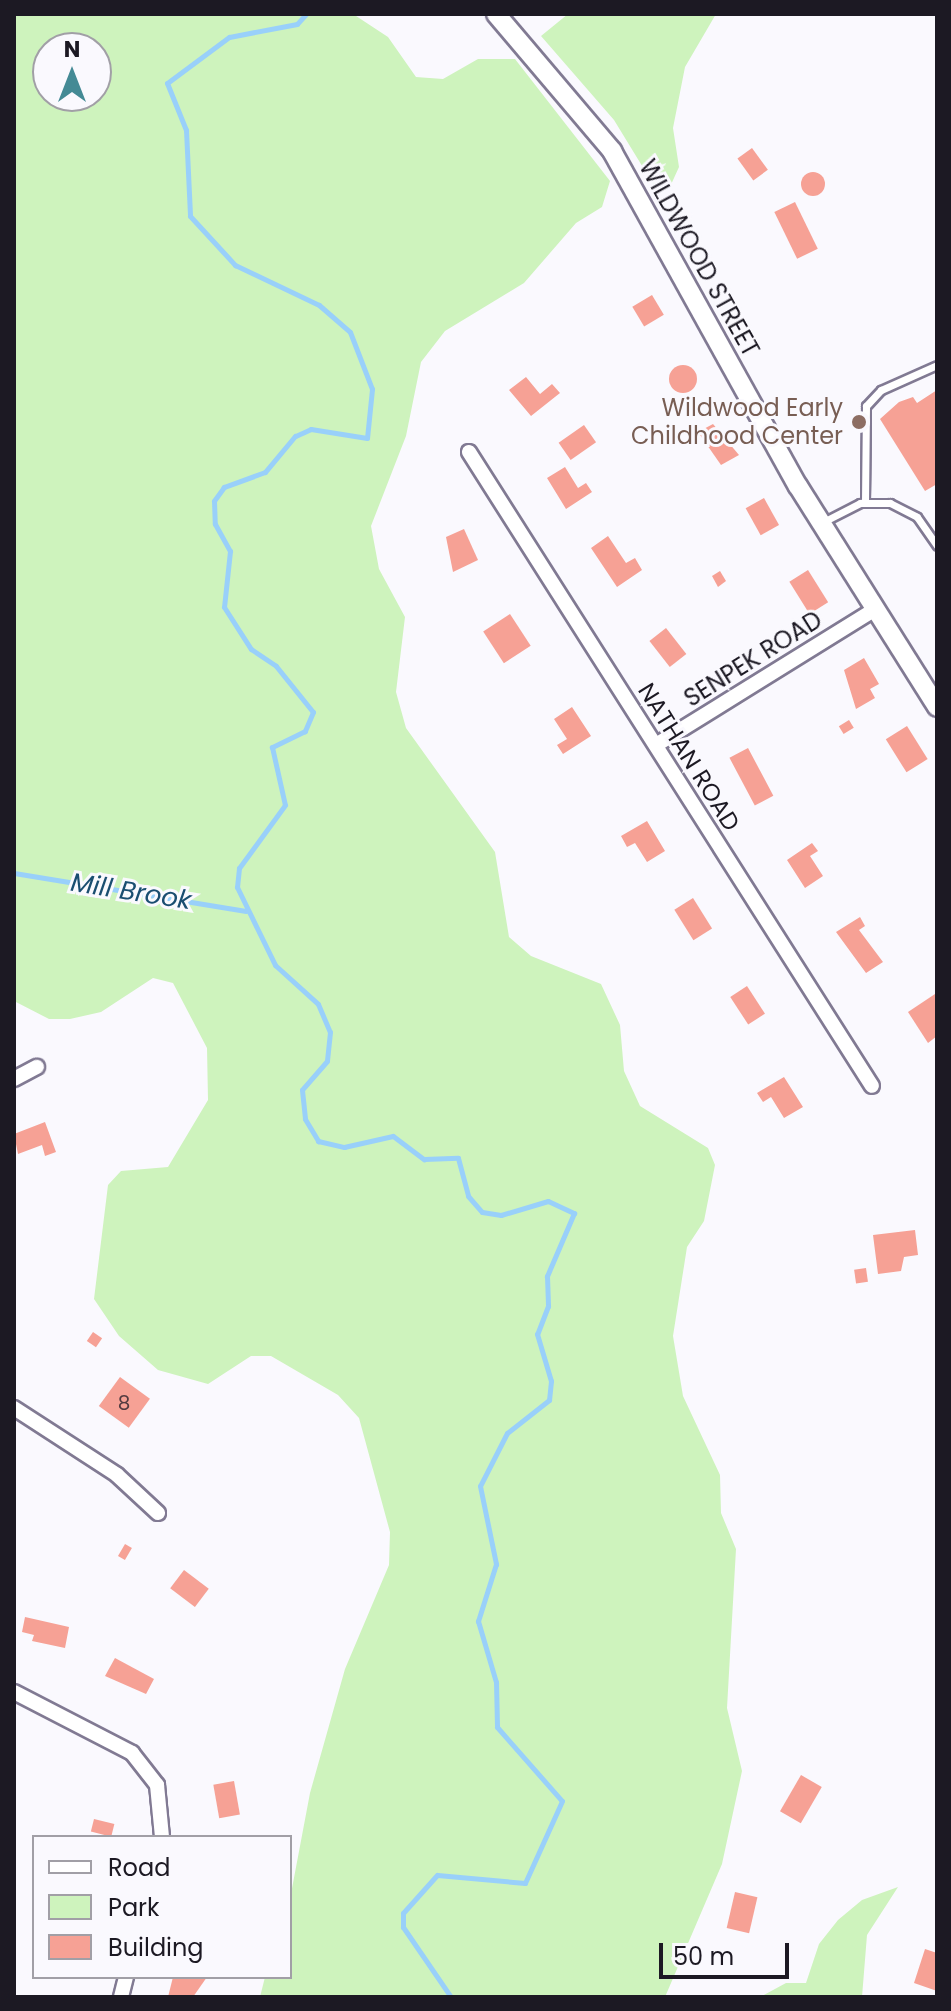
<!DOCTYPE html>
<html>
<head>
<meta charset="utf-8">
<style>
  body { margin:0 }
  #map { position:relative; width:951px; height:2011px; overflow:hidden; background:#faf9fe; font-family:Poppins,sans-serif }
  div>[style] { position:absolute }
  .green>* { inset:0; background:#cef3bd }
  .stream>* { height:5px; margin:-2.5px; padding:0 2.5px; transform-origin:2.5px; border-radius:2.5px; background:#99d0fa }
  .building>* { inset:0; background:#f6a195; transform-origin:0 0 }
  .round { border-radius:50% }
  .roads { filter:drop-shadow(2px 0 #817a93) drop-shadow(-2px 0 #817a93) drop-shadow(0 2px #817a93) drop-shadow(0 -2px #817a93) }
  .service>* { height:7px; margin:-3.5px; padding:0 3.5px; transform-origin:3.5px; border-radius:3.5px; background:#fff }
  .minor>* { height:14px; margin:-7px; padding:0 7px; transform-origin:7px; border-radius:7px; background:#fff }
  .tertiary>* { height:18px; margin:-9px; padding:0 9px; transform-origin:9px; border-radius:9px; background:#fff }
  .dots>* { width:22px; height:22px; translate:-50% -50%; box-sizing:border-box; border:4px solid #faf9fe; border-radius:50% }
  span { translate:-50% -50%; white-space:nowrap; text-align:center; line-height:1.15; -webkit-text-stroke:6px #faf9fe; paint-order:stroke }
  .number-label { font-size:20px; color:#523b40 }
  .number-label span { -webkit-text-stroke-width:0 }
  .street-label { font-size:24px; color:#1c1923 }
  .education-label { font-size:24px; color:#785e54 }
  .right { translate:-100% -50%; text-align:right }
  .water-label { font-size:26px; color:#1a4e71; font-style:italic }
  .frame { position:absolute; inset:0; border:16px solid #1c1923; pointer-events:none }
  .legend { position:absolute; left:32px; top:1835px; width:260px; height:144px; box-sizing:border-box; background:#faf9fe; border:2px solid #a19fa6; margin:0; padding:10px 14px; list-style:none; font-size:24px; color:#1c1923 }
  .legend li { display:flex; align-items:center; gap:16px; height:40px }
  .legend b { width:40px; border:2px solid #a19fa6 }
  .north { position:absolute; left:32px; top:32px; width:80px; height:80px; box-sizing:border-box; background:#faf9fe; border:2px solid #a19fa6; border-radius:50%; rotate:0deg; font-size:22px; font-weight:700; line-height:32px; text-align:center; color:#1c1923 }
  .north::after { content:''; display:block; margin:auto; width:28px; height:36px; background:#448a95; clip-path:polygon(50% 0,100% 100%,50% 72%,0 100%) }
  .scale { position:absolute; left:659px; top:1943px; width:130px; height:36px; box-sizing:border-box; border:4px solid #1c1923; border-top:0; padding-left:10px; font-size:24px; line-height:28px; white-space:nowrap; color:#1c1923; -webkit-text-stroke:6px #faf9fe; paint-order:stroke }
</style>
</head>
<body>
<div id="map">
  <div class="green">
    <i style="clip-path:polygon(evenodd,14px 14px,353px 14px,388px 37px,416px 77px,443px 79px,478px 59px,515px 59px,610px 181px,602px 207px,576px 223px,524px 283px,445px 331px,421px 362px,406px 436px,371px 526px,379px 569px,405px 617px,396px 692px,406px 728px,495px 852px,509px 937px,531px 956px,601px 984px,620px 1025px,624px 1071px,640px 1106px,708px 1148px,715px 1165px,704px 1221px,687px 1247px,673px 1336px,683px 1396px,720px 1475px,721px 1513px,736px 1549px,727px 1708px,742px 1771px,722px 1864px,665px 1997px,260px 1997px,265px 1977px,290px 1977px,290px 1899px,310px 1793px,345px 1669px,389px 1565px,390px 1532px,359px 1418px,338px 1395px,271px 1356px,251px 1356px,208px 1384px,158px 1370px,119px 1336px,94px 1299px,108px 1185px,121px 1171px,168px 1167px,208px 1100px,207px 1048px,173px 983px,153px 978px,101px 1012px,70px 1019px,49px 1019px,14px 1001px,14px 14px,48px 48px,96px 48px,96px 96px,48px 96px,48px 48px)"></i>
    <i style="clip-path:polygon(568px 14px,716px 14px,685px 67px,673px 128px,679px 167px,669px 189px,658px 192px,614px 120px,541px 36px)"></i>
    <i style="clip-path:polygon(898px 1887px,867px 1935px,862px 1997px,760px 1997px,786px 1983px,806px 1983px,819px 1944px,838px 1920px,862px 1900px)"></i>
  </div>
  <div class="stream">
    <i style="left:306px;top:14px;width:13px;rotate:132deg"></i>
    <i style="left:297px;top:24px;width:69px;rotate:169.2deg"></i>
    <i style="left:229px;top:37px;width:77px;rotate:143.4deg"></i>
    <i style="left:167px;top:83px;width:51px;rotate:68deg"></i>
    <i style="left:186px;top:130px;width:86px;rotate:87.3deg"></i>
    <i style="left:190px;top:216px;width:67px;rotate:47.4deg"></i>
    <i style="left:235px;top:265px;width:93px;rotate:25.5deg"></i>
    <i style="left:319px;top:305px;width:41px;rotate:41.1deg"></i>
    <i style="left:350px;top:332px;width:61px;rotate:68.9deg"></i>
    <i style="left:372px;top:389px;width:49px;rotate:95.8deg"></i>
    <i style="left:367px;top:438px;width:57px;rotate:-170.9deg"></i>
    <i style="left:311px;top:429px;width:17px;rotate:156deg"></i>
    <i style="left:295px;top:436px;width:47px;rotate:129.8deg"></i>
    <i style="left:265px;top:472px;width:44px;rotate:159.9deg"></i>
    <i style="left:224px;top:487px;width:17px;rotate:126deg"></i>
    <i style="left:214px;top:501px;width:23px;rotate:88deg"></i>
    <i style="left:215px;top:524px;width:31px;rotate:61deg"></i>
    <i style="left:230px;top:551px;width:56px;rotate:96.1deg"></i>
    <i style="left:224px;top:607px;width:50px;rotate:57.3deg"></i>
    <i style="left:251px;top:649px;width:30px;rotate:34deg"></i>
    <i style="left:276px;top:666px;width:59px;rotate:51.2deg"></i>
    <i style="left:313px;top:712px;width:21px;rotate:113deg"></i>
    <i style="left:305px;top:731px;width:37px;rotate:154deg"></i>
    <i style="left:272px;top:747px;width:59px;rotate:77.4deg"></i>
    <i style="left:285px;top:805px;width:78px;rotate:126.1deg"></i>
    <i style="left:239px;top:868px;width:19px;rotate:96deg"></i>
    <i style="left:237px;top:887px;width:87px;rotate:64deg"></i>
    <i style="left:275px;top:965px;width:58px;rotate:42.2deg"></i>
    <i style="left:318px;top:1004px;width:30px;rotate:67deg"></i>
    <i style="left:330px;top:1032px;width:29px;rotate:96deg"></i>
    <i style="left:327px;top:1061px;width:38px;rotate:131deg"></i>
    <i style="left:302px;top:1090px;width:29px;rotate:84deg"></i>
    <i style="left:305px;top:1119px;width:26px;rotate:59deg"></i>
    <i style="left:318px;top:1141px;width:27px;rotate:13deg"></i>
    <i style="left:344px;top:1147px;width:50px;rotate:-12.7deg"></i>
    <i style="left:393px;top:1136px;width:39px;rotate:37deg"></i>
    <i style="left:424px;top:1159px;width:34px;rotate:-2deg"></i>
    <i style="left:458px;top:1158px;width:39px;rotate:75deg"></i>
    <i style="left:468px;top:1196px;width:21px;rotate:49deg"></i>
    <i style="left:482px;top:1212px;width:19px;rotate:9deg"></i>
    <i style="left:501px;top:1215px;width:49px;rotate:-16.6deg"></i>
    <i style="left:548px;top:1201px;width:29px;rotate:25deg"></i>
    <i style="left:574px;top:1213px;width:69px;rotate:113.2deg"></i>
    <i style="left:547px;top:1276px;width:30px;rotate:88deg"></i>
    <i style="left:548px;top:1306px;width:30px;rotate:111deg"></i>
    <i style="left:537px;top:1334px;width:49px;rotate:73.4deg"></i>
    <i style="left:551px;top:1381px;width:19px;rotate:96deg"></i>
    <i style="left:549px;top:1400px;width:53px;rotate:141.8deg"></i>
    <i style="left:507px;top:1433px;width:59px;rotate:117deg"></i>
    <i style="left:480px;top:1486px;width:80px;rotate:78.4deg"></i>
    <i style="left:496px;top:1564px;width:60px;rotate:107.5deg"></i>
    <i style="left:478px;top:1621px;width:64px;rotate:73.6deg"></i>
    <i style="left:496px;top:1682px;width:45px;rotate:88.7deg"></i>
    <i style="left:497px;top:1727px;width:98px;rotate:48.7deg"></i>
    <i style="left:562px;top:1801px;width:90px;rotate:114.3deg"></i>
    <i style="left:525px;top:1883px;width:88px;rotate:-174.8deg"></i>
    <i style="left:437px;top:1875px;width:51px;rotate:131.8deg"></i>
    <i style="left:403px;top:1913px;width:14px;rotate:90deg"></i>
    <i style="left:403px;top:1927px;width:85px;rotate:55.6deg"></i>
    <i style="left:14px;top:873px;width:235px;rotate:9.3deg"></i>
  </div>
  <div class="building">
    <i style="left:752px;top:148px;width:27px;height:18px;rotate:54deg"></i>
    <i class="round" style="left:801px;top:172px;width:24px;height:24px"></i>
    <i style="left:795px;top:202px;width:52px;height:23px;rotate:64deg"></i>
    <i style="left:652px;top:295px;width:23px;height:23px;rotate:59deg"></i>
    <i class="round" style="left:669px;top:365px;width:28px;height:28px"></i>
    <i style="clip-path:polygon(526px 377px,540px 394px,552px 384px,560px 393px,531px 416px,509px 390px)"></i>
    <i style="clip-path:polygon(937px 390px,937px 484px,925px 491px,880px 419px,899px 402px,913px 397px,917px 403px)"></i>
    <i style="clip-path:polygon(713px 424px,739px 455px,721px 465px,698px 432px)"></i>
    <i style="left:584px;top:425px;width:21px;height:31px;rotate:55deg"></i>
    <i style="clip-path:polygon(565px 467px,578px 488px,586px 483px,592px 492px,566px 509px,547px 478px)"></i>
    <i style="left:764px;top:498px;width:31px;height:21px;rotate:61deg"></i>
    <i style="clip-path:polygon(464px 529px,478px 560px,453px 572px,446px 537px)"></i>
    <i style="clip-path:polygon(608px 536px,626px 563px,635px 558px,642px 570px,617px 587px,591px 548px)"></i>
    <i style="left:808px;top:570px;width:38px;height:22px;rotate:58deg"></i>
    <i style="clip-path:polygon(720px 571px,726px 581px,718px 587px,712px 576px)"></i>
    <i style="left:510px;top:614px;width:38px;height:32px;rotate:57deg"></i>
    <i style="left:666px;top:628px;width:33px;height:21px;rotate:52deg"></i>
    <i style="clip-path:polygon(864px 658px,879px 684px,870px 689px,875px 698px,856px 709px,844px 670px)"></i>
    <i style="clip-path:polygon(572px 707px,591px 736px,563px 754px,557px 745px,567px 739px,554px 719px)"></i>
    <i style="left:849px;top:720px;width:9px;height:12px;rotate:58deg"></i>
    <i style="left:907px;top:726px;width:39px;height:25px;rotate:58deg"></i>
    <i style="left:748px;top:748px;width:54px;height:21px;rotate:62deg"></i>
    <i style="clip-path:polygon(647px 821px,665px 851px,647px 862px,635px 843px,627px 847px,621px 836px)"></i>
    <i style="clip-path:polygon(812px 843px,818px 851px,810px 856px,823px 876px,805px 888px,787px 860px)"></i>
    <i style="left:693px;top:898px;width:36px;height:22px;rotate:58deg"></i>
    <i style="clip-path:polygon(860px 917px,865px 926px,859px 930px,883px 962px,866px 973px,836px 932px)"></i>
    <i style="left:747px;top:986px;width:33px;height:20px;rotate:57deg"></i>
    <i style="clip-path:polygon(935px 994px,937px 1036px,928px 1043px,908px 1012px)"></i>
    <i style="clip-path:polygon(784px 1077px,803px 1107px,784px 1118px,771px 1097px,763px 1102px,757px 1093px)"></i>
    <i style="clip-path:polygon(45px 1122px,56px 1152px,45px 1156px,42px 1145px,18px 1154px,14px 1134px)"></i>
    <i style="clip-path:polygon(915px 1230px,918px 1255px,904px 1257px,901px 1271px,878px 1274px,873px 1235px)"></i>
    <i style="left:866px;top:1268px;width:14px;height:12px;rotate:82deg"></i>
    <i style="left:93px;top:1332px;width:11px;height:11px;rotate:34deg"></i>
    <i style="left:120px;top:1377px;width:37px;height:36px;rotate:36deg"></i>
    <i style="left:125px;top:1544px;width:8px;height:14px;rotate:30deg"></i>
    <i style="left:184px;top:1570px;width:31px;height:23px;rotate:37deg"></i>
    <i style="clip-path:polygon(25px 1617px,69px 1627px,65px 1648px,32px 1641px,34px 1635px,22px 1632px)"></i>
    <i style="clip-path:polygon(115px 1658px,154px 1679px,146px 1694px,105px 1676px)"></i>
    <i style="left:801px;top:1775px;width:24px;height:42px;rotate:30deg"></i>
    <i style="left:234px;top:1781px;width:34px;height:21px;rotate:80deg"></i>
    <i style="left:94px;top:1819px;width:21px;height:13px;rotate:14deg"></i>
    <i style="left:735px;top:1892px;width:23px;height:37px;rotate:13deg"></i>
    <i style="clip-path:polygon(925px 1949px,937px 1953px,937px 1991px,914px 1983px)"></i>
    <i style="clip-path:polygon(173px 1977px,207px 1977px,193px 1997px,168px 1997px)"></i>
  </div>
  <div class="roads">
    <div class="service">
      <i style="left:865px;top:502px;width:96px;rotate:-89.4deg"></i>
      <i style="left:866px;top:406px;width:22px;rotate:-47deg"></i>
      <i style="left:881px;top:390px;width:61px;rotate:-24.1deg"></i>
      <i style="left:823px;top:522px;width:42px;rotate:-27.2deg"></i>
      <i style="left:860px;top:503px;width:30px"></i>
      <i style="left:890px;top:503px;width:30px;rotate:27deg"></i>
      <i style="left:917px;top:517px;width:35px;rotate:55deg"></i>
    </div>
    <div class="minor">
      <i style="left:469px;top:452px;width:751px;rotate:57.56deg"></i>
      <i style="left:656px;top:745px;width:256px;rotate:-31.8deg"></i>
      <i style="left:14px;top:1079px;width:26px;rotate:-28deg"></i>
      <i style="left:14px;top:1408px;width:123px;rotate:33deg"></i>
      <i style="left:117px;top:1475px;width:56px;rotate:42.8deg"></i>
      <i style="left:14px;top:1692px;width:133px;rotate:27.3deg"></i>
      <i style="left:132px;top:1753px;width:41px;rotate:52deg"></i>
      <i style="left:157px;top:1785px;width:52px;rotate:84.5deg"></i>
      <i style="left:121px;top:1997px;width:21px;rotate:-76deg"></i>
    </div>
    <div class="tertiary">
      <i style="left:496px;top:14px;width:180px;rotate:49.7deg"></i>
      <i style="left:612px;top:151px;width:383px;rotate:61deg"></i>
      <i style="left:798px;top:486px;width:261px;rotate:57.8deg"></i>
    </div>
  </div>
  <div class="dots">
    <i style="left:859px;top:422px;background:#8d6e63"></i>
  </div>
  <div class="number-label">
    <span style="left:124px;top:1403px">8</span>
  </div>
  <div class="street-label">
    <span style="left:699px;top:258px;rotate:61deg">WILDWOOD STREET</span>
    <span style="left:753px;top:659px;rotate:-32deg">SENPEK ROAD</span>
    <span style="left:689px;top:757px;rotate:58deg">NATHAN ROAD</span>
  </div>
  <div class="education-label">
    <span class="right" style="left:843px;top:422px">Wildwood Early<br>Childhood Center</span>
  </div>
  <div class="water-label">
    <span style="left:131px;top:892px;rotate:9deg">Mill Brook</span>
  </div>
  <div class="frame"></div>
  <ul class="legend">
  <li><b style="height:10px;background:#fff"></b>Road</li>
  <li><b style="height:22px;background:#cef3bd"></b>Park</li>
  <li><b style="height:22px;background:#f6a195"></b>Building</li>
  </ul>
  <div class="north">N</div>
  <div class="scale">50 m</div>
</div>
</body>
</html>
